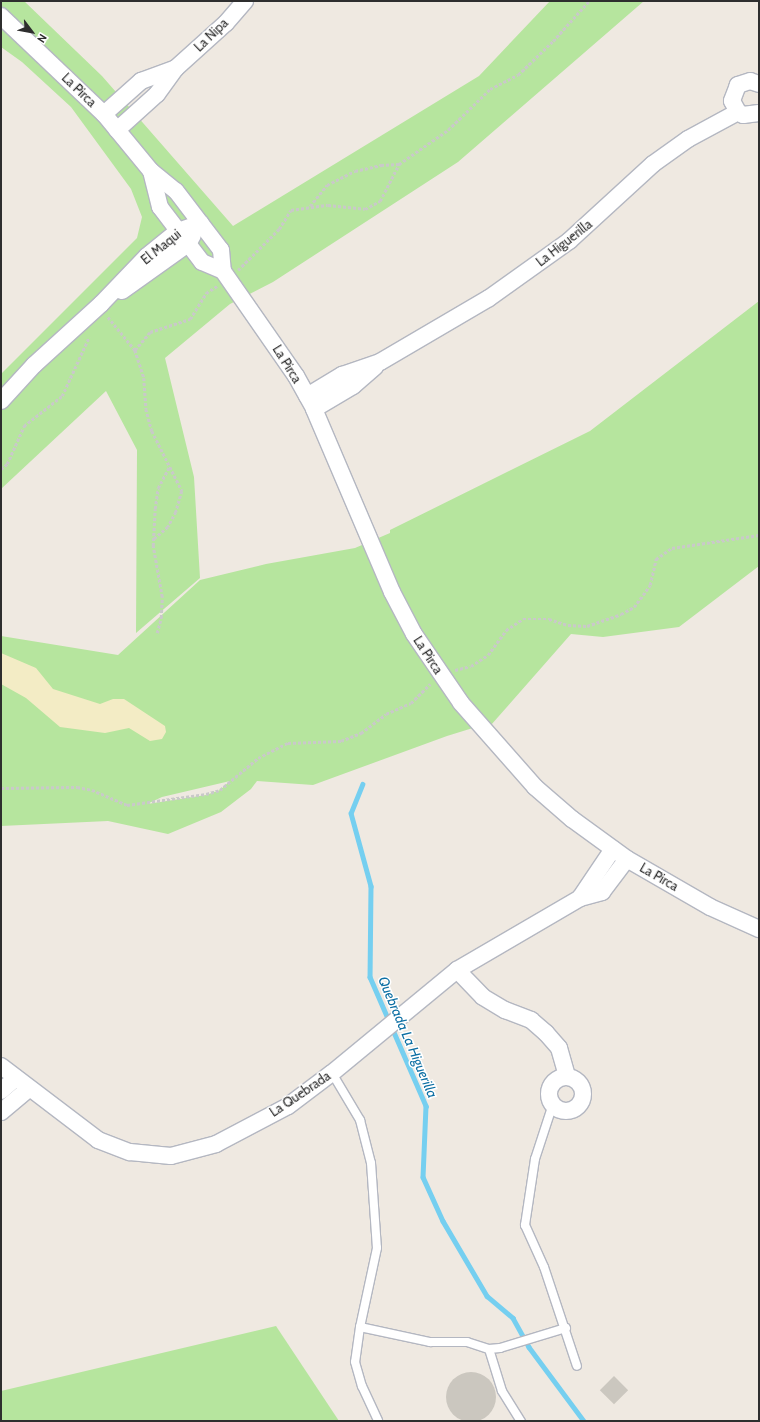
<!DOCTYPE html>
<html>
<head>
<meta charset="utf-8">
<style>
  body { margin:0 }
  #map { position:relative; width:760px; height:1422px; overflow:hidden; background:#efe9e1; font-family:Cabin,sans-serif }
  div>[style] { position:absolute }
  .green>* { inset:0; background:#b6e59e }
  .sand>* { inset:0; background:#f3ecc5 }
  .stream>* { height:4.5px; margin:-2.25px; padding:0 2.25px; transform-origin:2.25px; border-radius:2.25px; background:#75cff0 }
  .building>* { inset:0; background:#cbc7bf; transform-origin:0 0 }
  .round { border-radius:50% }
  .path>* { height:2.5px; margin-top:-1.25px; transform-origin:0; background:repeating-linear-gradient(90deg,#c9c9c9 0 3px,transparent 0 5px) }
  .roads { filter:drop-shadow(1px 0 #b4b7c1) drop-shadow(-1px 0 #b4b7c1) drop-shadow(0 1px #b4b7c1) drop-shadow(0 -1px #b4b7c1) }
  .lane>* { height:8px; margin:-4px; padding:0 4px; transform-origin:4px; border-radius:4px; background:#fff }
  .street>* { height:16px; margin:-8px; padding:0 8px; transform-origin:8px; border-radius:8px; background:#fff }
  .street>.ring { margin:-8px; padding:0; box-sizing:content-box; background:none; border:16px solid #fff; border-radius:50% }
  span { translate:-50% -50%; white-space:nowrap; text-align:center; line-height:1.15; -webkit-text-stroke:3px #fff; paint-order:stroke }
  .street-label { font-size:13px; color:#2e2e2e }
  .water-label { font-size:14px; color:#0d6fa3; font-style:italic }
  .frame { position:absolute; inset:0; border:2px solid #2e2e2e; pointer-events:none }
  .north { position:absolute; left:12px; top:12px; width:40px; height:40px; -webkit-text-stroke:3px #fff; paint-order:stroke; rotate:122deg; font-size:11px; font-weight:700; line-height:16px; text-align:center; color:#2e2e2e }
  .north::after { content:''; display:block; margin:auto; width:14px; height:18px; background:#2e2e2e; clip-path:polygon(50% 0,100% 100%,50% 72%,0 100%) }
</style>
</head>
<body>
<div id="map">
  <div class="green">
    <i style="clip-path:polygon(1px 1px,24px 1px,102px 76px,233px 226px,479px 76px,550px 1px,644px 1px,458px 162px,273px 282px,230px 304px,165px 358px,194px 477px,200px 578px,136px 633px,137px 450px,106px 391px,1px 489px,1px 374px,137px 238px,142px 217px,131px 189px,71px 107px,22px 62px,1px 47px)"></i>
    <i style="clip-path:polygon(evenodd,759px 301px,759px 566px,679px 627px,603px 637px,571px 634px,491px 725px,489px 723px,447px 736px,313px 785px,257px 781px,251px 789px,221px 812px,168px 834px,108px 821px,1px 826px,1px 636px,118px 655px,200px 580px,266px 564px,355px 548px,390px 533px,390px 530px,590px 431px,759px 301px,230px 781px,220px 790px,206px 795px,147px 804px,162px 797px,230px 781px)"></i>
    <i style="clip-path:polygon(276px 1326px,339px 1421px,1px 1421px,1px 1391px)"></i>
  </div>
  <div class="sand">
    <i style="clip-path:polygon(1px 653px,36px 668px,53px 689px,100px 704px,113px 699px,124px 699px,165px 726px,166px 732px,162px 739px,150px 741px,129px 728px,105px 733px,60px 727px,26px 698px,1px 684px)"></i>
  </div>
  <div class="stream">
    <i style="left:363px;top:784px;width:31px;rotate:112deg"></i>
    <i style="left:351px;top:813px;width:76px;rotate:74.7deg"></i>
    <i style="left:371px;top:886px;width:91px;rotate:90.6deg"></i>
    <i style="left:370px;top:977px;width:141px;rotate:66.5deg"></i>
    <i style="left:426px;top:1106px;width:71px;rotate:92.4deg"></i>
    <i style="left:423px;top:1177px;width:48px;rotate:65.6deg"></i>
    <i style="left:443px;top:1221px;width:87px;rotate:59.6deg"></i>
    <i style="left:487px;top:1296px;width:34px;rotate:40deg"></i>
    <i style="left:513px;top:1318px;width:33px;rotate:61deg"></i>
    <i style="left:529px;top:1347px;width:92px;rotate:53.4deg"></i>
  </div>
  <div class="building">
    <i class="round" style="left:446px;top:1372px;width:50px;height:50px"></i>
    <i style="left:614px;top:1376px;width:20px;height:20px;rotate:45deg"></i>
  </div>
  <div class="path">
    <i style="left:310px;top:206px;width:27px;rotate:-51deg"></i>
    <i style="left:327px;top:185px;width:31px;rotate:-27deg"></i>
    <i style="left:355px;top:171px;width:27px;rotate:-13deg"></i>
    <i style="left:381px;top:165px;width:18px;rotate:-3deg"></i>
    <i style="left:238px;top:270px;width:58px;rotate:-45deg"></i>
    <i style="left:279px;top:229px;width:22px;rotate:-58deg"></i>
    <i style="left:291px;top:210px;width:37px;rotate:-8deg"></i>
    <i style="left:328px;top:205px;width:37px;rotate:6deg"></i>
    <i style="left:365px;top:209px;width:17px;rotate:-28deg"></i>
    <i style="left:380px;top:201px;width:42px;rotate:-62.8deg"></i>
    <i style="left:399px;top:164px;width:60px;rotate:-34.8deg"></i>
    <i style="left:448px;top:130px;width:59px;rotate:-44.3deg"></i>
    <i style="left:490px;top:89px;width:31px;rotate:-27deg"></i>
    <i style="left:518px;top:75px;width:49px;rotate:-44.2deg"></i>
    <i style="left:553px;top:41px;width:54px;rotate:-48deg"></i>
    <i style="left:108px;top:317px;width:43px;rotate:50.7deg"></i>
    <i style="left:135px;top:350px;width:29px;rotate:72deg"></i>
    <i style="left:144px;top:378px;width:31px;rotate:86deg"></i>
    <i style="left:146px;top:409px;width:23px;rotate:75deg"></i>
    <i style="left:152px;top:431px;width:67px;rotate:63.4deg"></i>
    <i style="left:182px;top:491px;width:22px;rotate:106deg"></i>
    <i style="left:176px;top:512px;width:17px;rotate:118deg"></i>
    <i style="left:168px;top:527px;width:20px;rotate:139deg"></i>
    <i style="left:135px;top:350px;width:23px;rotate:-50deg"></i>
    <i style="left:150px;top:332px;width:42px;rotate:-18deg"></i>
    <i style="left:190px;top:319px;width:31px;rotate:-58deg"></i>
    <i style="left:206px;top:293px;width:13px;rotate:-32deg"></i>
    <i style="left:1px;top:469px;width:8px;rotate:-40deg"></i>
    <i style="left:7px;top:464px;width:42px;rotate:-65.9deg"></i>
    <i style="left:24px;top:426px;width:48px;rotate:-38.3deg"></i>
    <i style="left:62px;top:396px;width:65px;rotate:-65.4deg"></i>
    <i style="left:157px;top:633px;width:16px;rotate:-75deg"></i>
    <i style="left:161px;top:618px;width:21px;rotate:-87deg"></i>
    <i style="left:162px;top:597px;width:52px;rotate:-100deg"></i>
    <i style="left:153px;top:546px;width:37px;rotate:-87deg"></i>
    <i style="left:155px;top:509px;width:21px;rotate:-82deg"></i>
    <i style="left:158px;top:488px;width:24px;rotate:-62deg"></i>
    <i style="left:455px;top:670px;width:16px;rotate:-14deg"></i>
    <i style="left:471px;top:666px;width:20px;rotate:-33deg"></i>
    <i style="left:488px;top:655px;width:31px;rotate:-54deg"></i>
    <i style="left:506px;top:630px;width:20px;rotate:-33deg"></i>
    <i style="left:523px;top:619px;width:26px"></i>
    <i style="left:549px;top:619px;width:20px;rotate:18deg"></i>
    <i style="left:568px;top:625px;width:19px;rotate:3deg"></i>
    <i style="left:587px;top:626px;width:36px;rotate:-19deg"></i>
    <i style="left:621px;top:614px;width:15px;rotate:-28deg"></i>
    <i style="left:634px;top:607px;width:15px;rotate:-53deg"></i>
    <i style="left:643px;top:595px;width:12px;rotate:-55deg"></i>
    <i style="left:650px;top:585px;width:27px;rotate:-77deg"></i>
    <i style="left:656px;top:559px;width:19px;rotate:-35deg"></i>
    <i style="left:672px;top:548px;width:88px;rotate:-8.5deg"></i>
    <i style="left:1px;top:788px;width:76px;rotate:-0.8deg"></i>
    <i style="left:77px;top:787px;width:15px;rotate:11deg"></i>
    <i style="left:92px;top:790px;width:38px;rotate:23deg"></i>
    <i style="left:127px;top:805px;width:80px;rotate:-7.9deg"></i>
    <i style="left:206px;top:794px;width:15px;rotate:-16deg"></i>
    <i style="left:220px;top:790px;width:50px;rotate:-40.1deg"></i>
    <i style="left:258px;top:758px;width:34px;rotate:-27deg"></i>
    <i style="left:288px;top:743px;width:53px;rotate:-2.2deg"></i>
    <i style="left:341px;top:741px;width:22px;rotate:-22deg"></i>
    <i style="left:361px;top:733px;width:31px;rotate:-37deg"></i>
    <i style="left:386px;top:714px;width:27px;rotate:-24deg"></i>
    <i style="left:411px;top:703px;width:27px;rotate:-45deg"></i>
  </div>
  <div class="roads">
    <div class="lane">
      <i style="left:332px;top:1073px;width:55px;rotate:59.2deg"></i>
      <i style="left:360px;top:1120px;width:44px;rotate:75.7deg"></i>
      <i style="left:371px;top:1163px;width:85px;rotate:86deg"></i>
      <i style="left:377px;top:1248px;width:81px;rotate:102.1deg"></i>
      <i style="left:360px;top:1327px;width:35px;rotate:98deg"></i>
      <i style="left:355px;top:1362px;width:25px;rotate:74deg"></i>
      <i style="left:362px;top:1386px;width:38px;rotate:65deg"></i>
      <i style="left:553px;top:1104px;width:58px;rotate:108.1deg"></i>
      <i style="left:535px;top:1159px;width:67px;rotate:98.6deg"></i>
      <i style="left:525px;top:1225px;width:46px;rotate:65.7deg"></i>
      <i style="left:544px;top:1267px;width:104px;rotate:71.6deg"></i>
      <i style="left:360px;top:1327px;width:72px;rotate:12.1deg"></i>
      <i style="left:430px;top:1342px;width:37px"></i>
      <i style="left:467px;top:1342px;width:23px;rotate:18deg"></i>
      <i style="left:489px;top:1349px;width:11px;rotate:-5deg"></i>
      <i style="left:500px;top:1348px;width:69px;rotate:-16.9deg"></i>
      <i style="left:489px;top:1349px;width:44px;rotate:72.8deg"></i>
      <i style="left:502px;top:1391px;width:36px;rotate:58deg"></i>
    </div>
    <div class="street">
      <i style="left:1px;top:16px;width:142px;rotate:43.6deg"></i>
      <i style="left:104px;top:114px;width:74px;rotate:50.5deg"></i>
      <i style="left:151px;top:171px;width:32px;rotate:39deg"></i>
      <i style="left:176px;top:191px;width:74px;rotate:52.7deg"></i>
      <i style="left:221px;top:250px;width:21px;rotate:85deg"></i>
      <i style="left:759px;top:84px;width:9px;rotate:-162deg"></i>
      <i style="left:750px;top:81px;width:13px;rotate:162deg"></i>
      <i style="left:738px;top:85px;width:17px;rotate:111deg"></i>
      <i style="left:732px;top:101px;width:13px;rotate:61deg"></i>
      <i style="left:738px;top:112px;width:6px;rotate:31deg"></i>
      <i style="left:743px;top:115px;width:16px;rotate:-7deg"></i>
      <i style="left:104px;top:114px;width:50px;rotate:-41.7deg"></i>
      <i style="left:141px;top:81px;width:37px;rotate:-20deg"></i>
      <i style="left:117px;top:130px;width:54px;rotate:-42deg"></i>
      <i style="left:157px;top:94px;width:32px;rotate:-54deg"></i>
      <i style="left:176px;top:68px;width:67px;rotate:-42deg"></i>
      <i style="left:226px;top:23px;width:29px;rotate:-49deg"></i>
      <i style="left:151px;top:171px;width:37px;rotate:76deg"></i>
      <i style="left:160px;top:207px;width:69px;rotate:52.6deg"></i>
      <i style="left:202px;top:262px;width:23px;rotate:23deg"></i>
      <i style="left:223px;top:271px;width:128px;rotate:55.2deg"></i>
      <i style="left:296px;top:376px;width:38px;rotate:61deg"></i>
      <i style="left:314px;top:409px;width:199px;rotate:66.9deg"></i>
      <i style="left:392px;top:592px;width:47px;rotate:62.4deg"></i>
      <i style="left:414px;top:634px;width:83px;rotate:55.7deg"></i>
      <i style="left:461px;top:703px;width:112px;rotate:48.6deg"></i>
      <i style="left:535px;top:787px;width:49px;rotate:40.9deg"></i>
      <i style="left:572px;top:819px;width:68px;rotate:36deg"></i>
      <i style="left:627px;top:859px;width:96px;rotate:30deg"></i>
      <i style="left:710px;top:907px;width:54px;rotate:24.2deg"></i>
      <i style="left:122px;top:291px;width:81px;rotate:-35.5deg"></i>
      <i style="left:188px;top:244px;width:10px;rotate:-61deg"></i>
      <i style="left:307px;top:396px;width:41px;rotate:-31deg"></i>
      <i style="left:342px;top:375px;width:40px;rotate:-18.9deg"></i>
      <i style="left:380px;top:362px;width:126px;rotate:-30.4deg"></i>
      <i style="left:489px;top:298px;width:98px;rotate:-35.5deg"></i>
      <i style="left:569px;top:241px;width:114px;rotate:-42.5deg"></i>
      <i style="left:653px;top:164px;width:43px;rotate:-35.5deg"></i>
      <i style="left:688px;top:139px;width:57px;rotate:-28.4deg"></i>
      <i style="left:1px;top:401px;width:49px;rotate:-47.5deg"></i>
      <i style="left:34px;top:365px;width:91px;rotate:-42.3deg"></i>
      <i style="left:101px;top:304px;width:66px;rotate:-46.2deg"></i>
      <i style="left:147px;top:256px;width:40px;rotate:-39deg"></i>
      <i style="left:178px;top:231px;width:24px;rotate:-19deg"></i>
      <i style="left:314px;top:409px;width:45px;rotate:-30.5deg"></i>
      <i style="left:353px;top:386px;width:29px;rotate:-41deg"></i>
      <i style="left:580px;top:898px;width:59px;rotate:-56deg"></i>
      <i style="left:457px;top:970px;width:37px;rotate:46deg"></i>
      <i style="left:483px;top:997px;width:26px;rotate:31deg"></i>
      <i style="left:505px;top:1010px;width:28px;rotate:21deg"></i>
      <i style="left:531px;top:1020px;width:20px;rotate:41deg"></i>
      <i style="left:546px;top:1033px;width:20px;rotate:49deg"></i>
      <i style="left:559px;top:1048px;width:29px;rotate:74deg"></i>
      <i style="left:1px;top:1066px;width:122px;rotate:37.3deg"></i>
      <i style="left:98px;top:1140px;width:34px;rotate:21deg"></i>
      <i style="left:130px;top:1152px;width:41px;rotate:5.6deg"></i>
      <i style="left:171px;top:1156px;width:47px;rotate:-14.9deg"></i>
      <i style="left:216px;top:1144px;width:81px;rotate:-27.8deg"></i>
      <i style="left:288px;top:1106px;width:55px;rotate:-36.9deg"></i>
      <i style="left:332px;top:1073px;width:162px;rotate:-39.5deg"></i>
      <i style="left:457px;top:970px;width:143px;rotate:-30.3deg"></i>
      <i style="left:580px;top:898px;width:23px;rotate:-15deg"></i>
      <i style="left:602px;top:892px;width:41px;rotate:-52.9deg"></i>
      <i class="ring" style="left:549px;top:1077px;width:18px;height:18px"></i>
      <i style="left:1px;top:1091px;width:20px;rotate:-41deg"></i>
      <i style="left:1px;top:1112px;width:35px;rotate:-40deg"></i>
    </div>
  </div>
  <div class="street-label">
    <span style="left:211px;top:35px;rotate:-44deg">La Nipa</span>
    <span style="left:79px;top:90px;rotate:44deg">La Pirca</span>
    <span style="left:564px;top:243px;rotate:-38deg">La Higuerilla</span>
    <span style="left:161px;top:247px;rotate:-39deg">El Maqui</span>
    <span style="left:287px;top:364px;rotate:58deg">La Pirca</span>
    <span style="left:428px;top:655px;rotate:57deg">La Pirca</span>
    <span style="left:659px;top:877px;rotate:30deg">La Pirca</span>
    <span style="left:300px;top:1094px;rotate:-34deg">La Quebrada</span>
  </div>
  <div class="water-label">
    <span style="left:408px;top:1037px;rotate:67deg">Quebrada La Higuerilla</span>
  </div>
  <div class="frame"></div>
  <div class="north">N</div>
</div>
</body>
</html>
